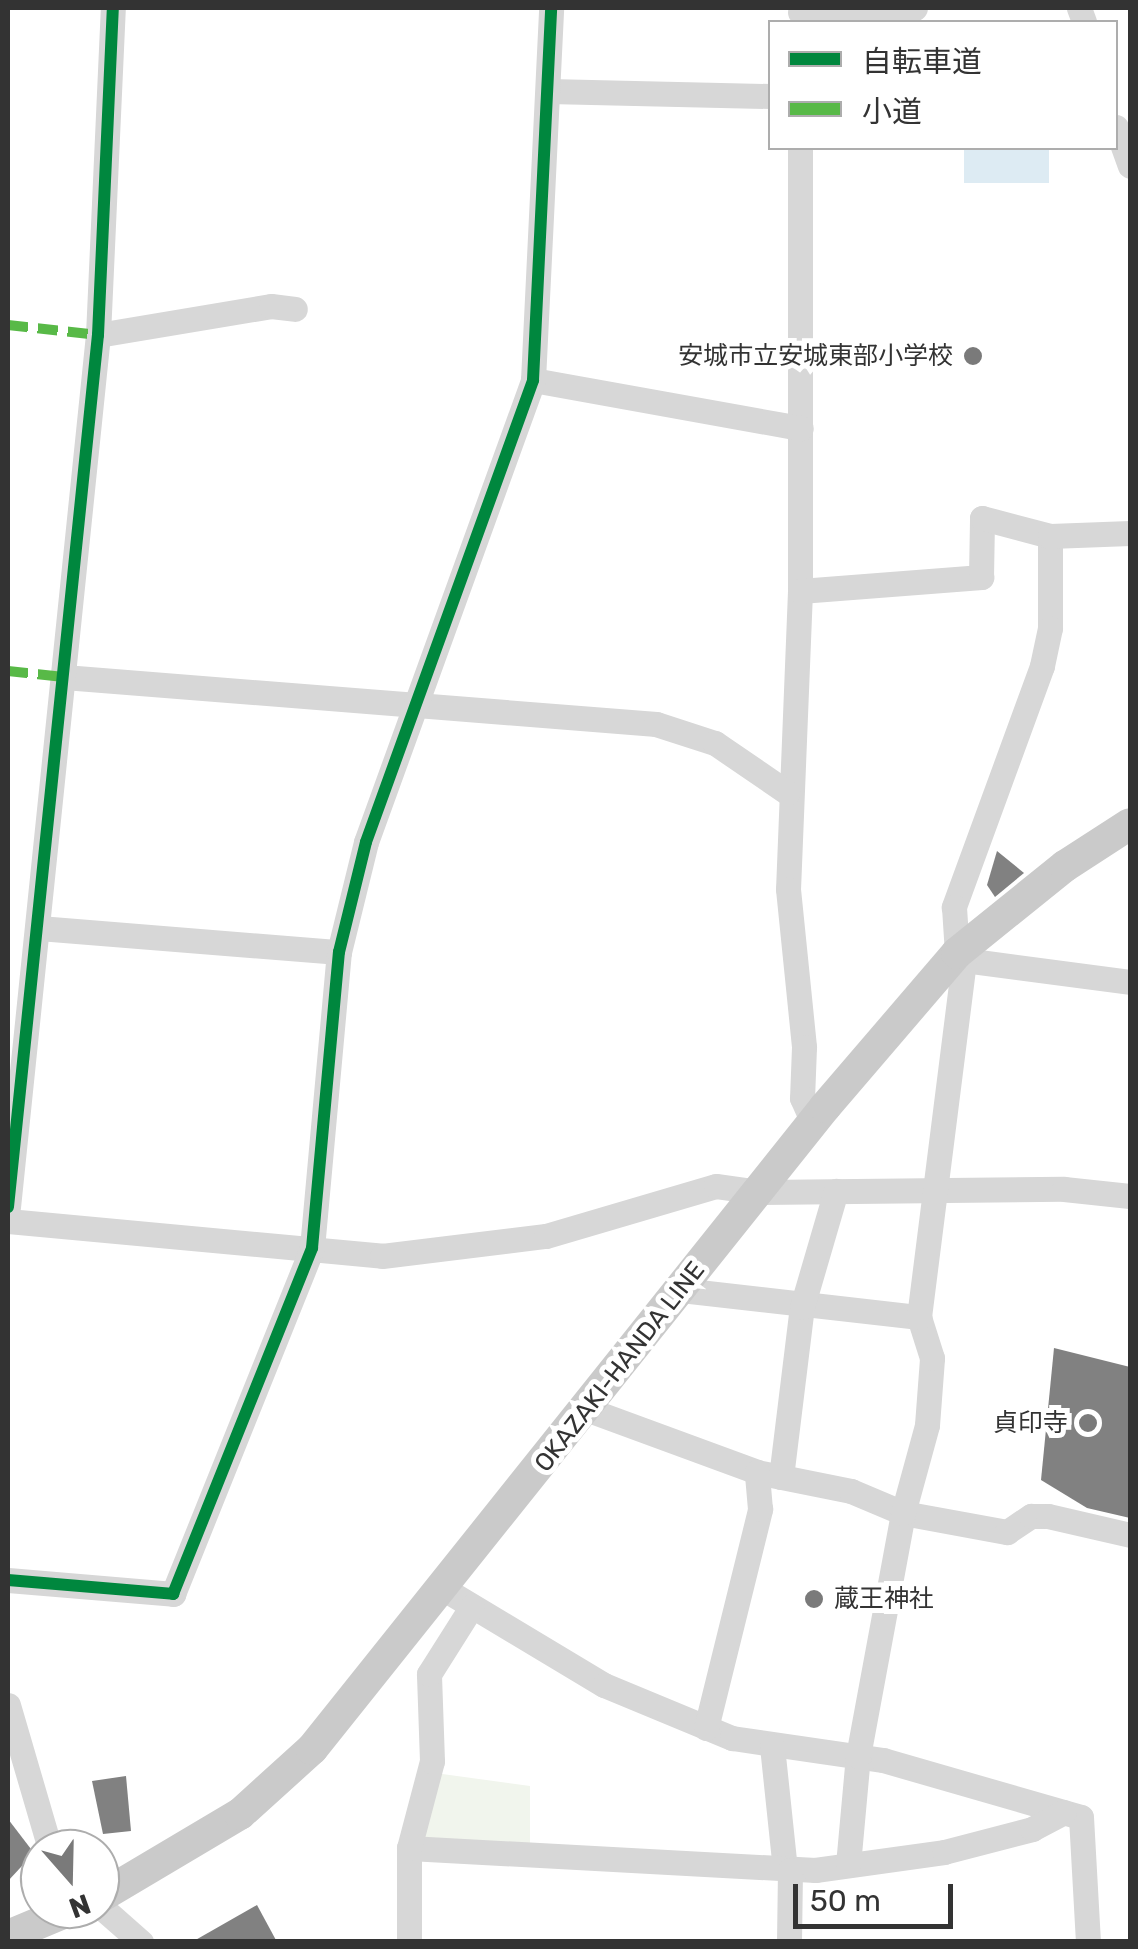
<!DOCTYPE html>
<html>
<head>
<meta charset="utf-8">
<style>
  body { margin:0 }
  #map { position:relative; width:1138px; height:1949px; overflow:hidden; background:#fff; font-family:Rubik,"Noto Sans JP",sans-serif }
  div>[style] { position:absolute }
  .green>* { inset:0; background:#f1f5ed }
  .water>* { inset:0; background:#ddebf3; transform-origin:0 0 }
  .building>* { inset:0; background:#818181 }
  .minor>* { height:25px; margin:-12.5px; padding:0 12.5px; transform-origin:12.5px; border-radius:12.5px; background:#d7d7d7 }
  .major>* { height:32px; margin:-16px; padding:0 16px; transform-origin:16px; border-radius:16px; background:#cacaca }
  .quiet>* { height:10px; margin-top:-5px; transform-origin:0; background:repeating-linear-gradient(90deg,#58b947 0 20px,transparent 0 30px) }
  .cycleway>* { height:12px; margin:-6px; padding:0 6px; transform-origin:6px; border-radius:6px; background:#00873e }
  .dots>* { width:28px; height:28px; translate:-50% -50%; box-sizing:border-box; border:5px solid #fff; border-radius:50% }
  span { translate:-50% -50%; white-space:nowrap; text-align:center; line-height:1.15; -webkit-text-stroke:10px #fff; paint-order:stroke }
  .poi-label { font-size:25px; color:#333 }
  .right { translate:-100% -50%; text-align:right }
  .left { translate:0 -50%; text-align:left }
  .street-label { font-size:25px; color:#333 }
  .frame { position:absolute; inset:0; border:10px solid #333; pointer-events:none }
  .legend { position:absolute; left:768px; top:20px; width:350px; height:130px; box-sizing:border-box; background:#fff; border:2px solid #adadad; margin:0; padding:12px 18px; list-style:none; font-size:30px; color:#333 }
  .legend li { display:flex; align-items:center; gap:20px; height:50px }
  .legend b { width:50px; border:2px solid #adadad }
  .north { position:absolute; left:20px; top:1829px; width:100px; height:100px; box-sizing:border-box; background:#fff; border:2px solid #adadad; border-radius:50%; rotate:160deg; font-size:28px; font-weight:700; line-height:40px; text-align:center; color:#333 }
  .north::after { content:''; display:block; margin:auto; width:35px; height:45px; background:#7a7a7a; clip-path:polygon(50% 0,100% 100%,50% 72%,0 100%) }
  .scale { position:absolute; left:793px; top:1884px; width:160px; height:45px; box-sizing:border-box; border:5px solid #333; border-top:0; padding-left:12px; font-size:30px; line-height:35px; white-space:nowrap; color:#333; -webkit-text-stroke:8px #fff; paint-order:stroke }
</style>
</head>
<body>
<div id="map">
  <div class="green">
    <i style="clip-path:polygon(435px 1773px,530px 1786px,530px 1844px,422px 1840px)"></i>
  </div>
  <div class="water">
    <i style="left:964px;top:148px;width:85px;height:35px"></i>
  </div>
  <div class="building">
    <i style="clip-path:polygon(997px 851px,1024px 873px,995px 897px,987px 885px)"></i>
    <i style="clip-path:polygon(1054px 1348px,1130px 1367px,1130px 1518px,1087px 1508px,1041px 1480px)"></i>
    <i style="clip-path:polygon(126px 1776px,131px 1831px,103px 1834px,92px 1781px)"></i>
    <i style="clip-path:polygon(8px 1819px,34px 1853px,8px 1881px)"></i>
    <i style="clip-path:polygon(257px 1905px,277px 1942px,192px 1942px)"></i>
  </div>
  <div class="minor">
    <i style="left:1079px;top:8px;width:15px;rotate:70deg"></i>
    <i style="left:800px;top:12px;width:115px;rotate:-2deg"></i>
    <i style="left:548px;top:91px;width:222px;rotate:1.3deg"></i>
    <i style="left:1116px;top:127px;width:41px;rotate:70.3deg"></i>
    <i style="left:800px;top:148px;width:443px;rotate:90deg"></i>
    <i style="left:800px;top:591px;width:298px;rotate:92.3deg"></i>
    <i style="left:788px;top:889px;width:159px;rotate:84.2deg"></i>
    <i style="left:804px;top:1047px;width:51px;rotate:92.2deg"></i>
    <i style="left:802px;top:1098px;width:27px;rotate:66deg"></i>
    <i style="left:98px;top:335px;width:175px;rotate:-9.5deg"></i>
    <i style="left:271px;top:306px;width:24px;rotate:7deg"></i>
    <i style="left:533px;top:380px;width:272px;rotate:10.2deg"></i>
    <i style="left:1050px;top:536px;width:92px;rotate:90deg"></i>
    <i style="left:1050px;top:628px;width:39px;rotate:102deg"></i>
    <i style="left:1042px;top:666px;width:257px;rotate:110.1deg"></i>
    <i style="left:954px;top:907px;width:46px;rotate:86.3deg"></i>
    <i style="left:957px;top:953px;width:10px;rotate:45deg"></i>
    <i style="left:964px;top:960px;width:167px;rotate:7.5deg"></i>
    <i style="left:800px;top:591px;width:182px;rotate:-4.4deg"></i>
    <i style="left:981px;top:577px;width:59px;rotate:-89deg"></i>
    <i style="left:982px;top:518px;width:70px;rotate:14.8deg"></i>
    <i style="left:1050px;top:536px;width:80px;rotate:-2.1deg"></i>
    <i style="left:64px;top:677px;width:594px;rotate:4.54deg"></i>
    <i style="left:656px;top:724px;width:62px;rotate:17.9deg"></i>
    <i style="left:715px;top:743px;width:88px;rotate:34.4deg"></i>
    <i style="left:39px;top:928px;width:301px;rotate:4.6deg"></i>
    <i style="left:8px;top:1207px;width:877px;rotate:-84.11deg"></i>
    <i style="left:98px;top:335px;width:327px;rotate:-87.4deg"></i>
    <i style="left:8px;top:1221px;width:376px;rotate:5.3deg"></i>
    <i style="left:382px;top:1256px;width:165px;rotate:-7deg"></i>
    <i style="left:546px;top:1236px;width:177px;rotate:-16.4deg"></i>
    <i style="left:716px;top:1186px;width:43px;rotate:7.9deg"></i>
    <i style="left:759px;top:1192px;width:305px;rotate:-0.6deg"></i>
    <i style="left:1064px;top:1189px;width:66px;rotate:6.1deg"></i>
    <i style="left:681px;top:1290px;width:240px;rotate:6.5deg"></i>
    <i style="left:586px;top:1409px;width:182px;rotate:20.2deg"></i>
    <i style="left:757px;top:1472px;width:96px;rotate:11.4deg"></i>
    <i style="left:851px;top:1491px;width:56px;rotate:22.9deg"></i>
    <i style="left:903px;top:1513px;width:106px;rotate:10.4deg"></i>
    <i style="left:1007px;top:1532px;width:29px;rotate:-34deg"></i>
    <i style="left:1031px;top:1516px;width:17px"></i>
    <i style="left:1048px;top:1516px;width:84px;rotate:13deg"></i>
    <i style="left:781px;top:1477px;width:171px;rotate:-83deg"></i>
    <i style="left:802px;top:1307px;width:121px;rotate:-73.7deg"></i>
    <i style="left:8px;top:1580px;width:166px;rotate:4.8deg"></i>
    <i style="left:173px;top:1594px;width:373px;rotate:-68.1deg"></i>
    <i style="left:312px;top:1248px;width:297px;rotate:-84.8deg"></i>
    <i style="left:339px;top:952px;width:113px;rotate:-76.2deg"></i>
    <i style="left:366px;top:842px;width:491px;rotate:-70.1deg"></i>
    <i style="left:533px;top:380px;width:372px;rotate:-87.2deg"></i>
    <i style="left:444px;top:1589px;width:187px;rotate:31deg"></i>
    <i style="left:604px;top:1685px;width:139px;rotate:22.5deg"></i>
    <i style="left:732px;top:1738px;width:153px;rotate:8.3deg"></i>
    <i style="left:883px;top:1760px;width:206px;rotate:16.1deg"></i>
    <i style="left:1081px;top:1817px;width:125px;rotate:86.8deg"></i>
    <i style="left:8px;top:1705px;width:150px;rotate:73.7deg"></i>
    <i style="left:706px;top:1728px;width:226px;rotate:-76.1deg"></i>
    <i style="left:760px;top:1509px;width:37px;rotate:-95deg"></i>
    <i style="left:772px;top:1746px;width:125px;rotate:84deg"></i>
    <i style="left:409px;top:1848px;width:407px;rotate:3.1deg"></i>
    <i style="left:815px;top:1870px;width:130px;rotate:-7.9deg"></i>
    <i style="left:944px;top:1852px;width:91px;rotate:-14.6deg"></i>
    <i style="left:1032px;top:1829px;width:36px;rotate:-28deg"></i>
    <i style="left:848px;top:1865px;width:109px;rotate:-84.8deg"></i>
    <i style="left:858px;top:1756px;width:247px;rotate:-79.5deg"></i>
    <i style="left:903px;top:1513px;width:91px;rotate:-74.7deg"></i>
    <i style="left:927px;top:1425px;width:67px;rotate:-85.7deg"></i>
    <i style="left:932px;top:1358px;width:43px;rotate:-107.6deg"></i>
    <i style="left:919px;top:1317px;width:360px;rotate:-82.8deg"></i>
    <i style="left:100px;top:1906px;width:55px;rotate:41.3deg"></i>
    <i style="left:409px;top:1942px;width:94px;rotate:-90deg"></i>
    <i style="left:409px;top:1848px;width:90px;rotate:-75.2deg"></i>
    <i style="left:432px;top:1761px;width:87px;rotate:-92deg"></i>
    <i style="left:429px;top:1674px;width:80px;rotate:-57.7deg"></i>
    <i style="left:789px;top:1942px;width:72px;rotate:-89.2deg"></i>
  </div>
  <div class="major">
    <i style="left:100px;top:1897px;width:163px;rotate:-30.7deg"></i>
    <i style="left:240px;top:1814px;width:97px;rotate:-42.1deg"></i>
    <i style="left:312px;top:1749px;width:822px;rotate:-51.37deg"></i>
    <i style="left:825px;top:1107px;width:203px;rotate:-49.4deg"></i>
    <i style="left:957px;top:953px;width:139px;rotate:-38.9deg"></i>
    <i style="left:1065px;top:866px;width:77px;rotate:-32.9deg"></i>
    <i style="left:8px;top:1936px;width:70px;rotate:-22.6deg"></i>
  </div>
  <div class="quiet">
    <i style="left:8px;top:325px;width:91px;rotate:6.3deg"></i>
    <i style="left:8px;top:671px;width:56px;rotate:6.1deg"></i>
  </div>
  <div class="cycleway">
    <i style="left:8px;top:1207px;width:877px;rotate:-84.11deg"></i>
    <i style="left:98px;top:335px;width:327px;rotate:-87.4deg"></i>
    <i style="left:8px;top:1580px;width:166px;rotate:4.8deg"></i>
    <i style="left:173px;top:1594px;width:373px;rotate:-68.1deg"></i>
    <i style="left:312px;top:1248px;width:297px;rotate:-84.8deg"></i>
    <i style="left:339px;top:952px;width:113px;rotate:-76.2deg"></i>
    <i style="left:366px;top:842px;width:491px;rotate:-70.1deg"></i>
    <i style="left:533px;top:380px;width:372px;rotate:-87.2deg"></i>
  </div>
  <div class="dots">
    <i style="left:973px;top:356px;background:#7a7a7a"></i>
    <i style="left:1088px;top:1423px;background:#7a7a7a"></i>
    <i style="left:814px;top:1599px;background:#7a7a7a"></i>
  </div>
  <div class="poi-label">
    <span class="right" style="left:953px;top:356px">安城市立安城東部小学校</span>
    <span class="right" style="left:1068px;top:1423px">貞印寺</span>
    <span class="left" style="left:834px;top:1599px">蔵王神社</span>
  </div>
  <div class="street-label">
    <span style="left:620px;top:1367px;rotate:-52deg">OKAZAKI-HANDA LINE</span>
  </div>
  <div class="frame"></div>
  <ul class="legend">
  <li><b style="height:12px;background:#00873e"></b>自転車道</li>
  <li><b style="height:12px;background:#58b947"></b>小道</li>
  </ul>
  <div class="north">N</div>
  <div class="scale">50 m</div>
</div>
</body>
</html>
